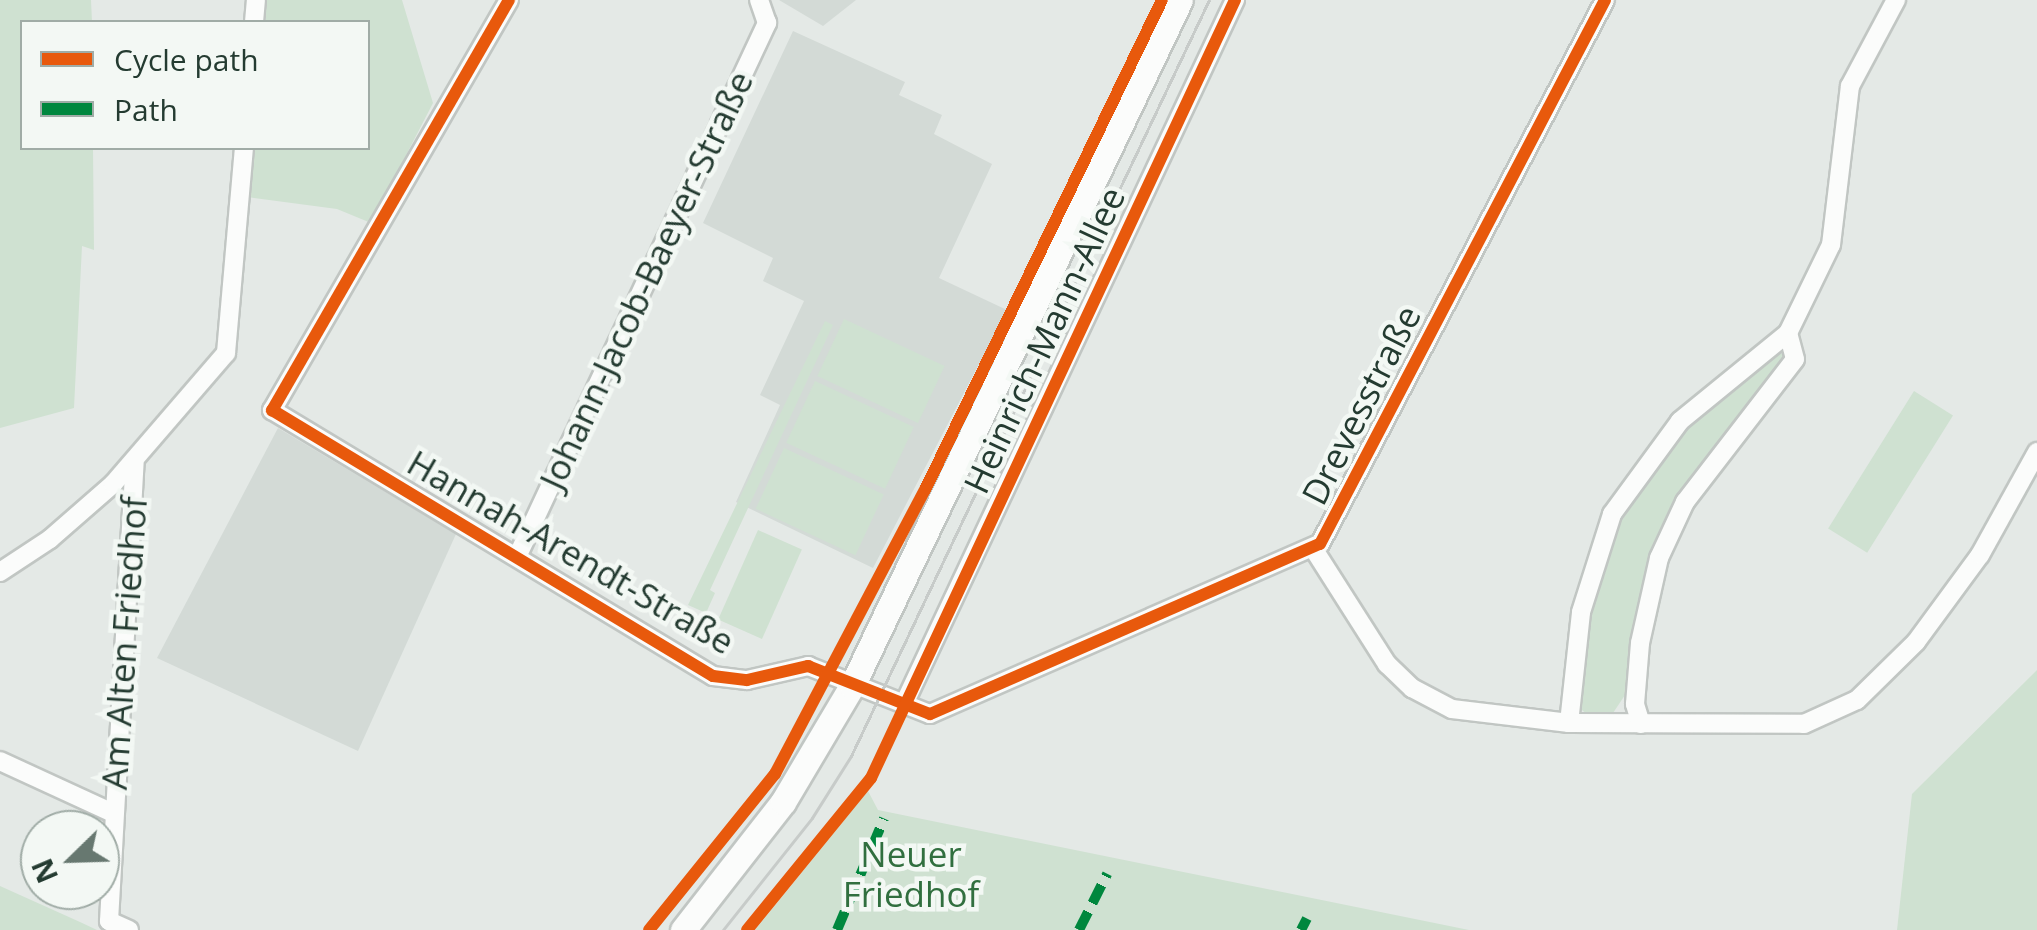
<!DOCTYPE html>
<html>
<head>
<meta charset="utf-8">
<style>
  body { margin:0 }
  #map { position:relative; width:2037px; height:930px; overflow:hidden; background:#e4e9e6; font-family:"Open Sans",sans-serif }
  div>[style] { position:absolute }
  .built>* { inset:0; background:#d3dad6 }
  .green>* { inset:0; background:#cfe1d1; transform-origin:0 0 }
  .roads { filter:drop-shadow(2px 0 #c1c6c3) drop-shadow(-2px 0 #c1c6c3) drop-shadow(0 2px #c1c6c3) drop-shadow(0 -2px #c1c6c3) }
  .minor>* { height:18px; margin:-9px; padding:0 9px; transform-origin:9px; border-radius:9px; background:#fbfcfb }
  .secondary>* { height:25px; margin:-12.5px; padding:0 12.5px; transform-origin:12.5px; border-radius:12.5px; background:#fbfcfb }
  .tram>* { height:2.5px; margin:-1.25px; padding:0 1.25px; transform-origin:1.25px; border-radius:1.25px; background:#c7cbc9 }
  .quiet>* { height:10px; margin-top:-5px; transform-origin:0; background:repeating-linear-gradient(90deg,#00873e 0 20px,transparent 0 30px) }
  .cycleway>* { height:12px; margin:-6px; padding:0 6px; transform-origin:6px; border-radius:6px; background:#e8590c }
  span { translate:-50% -50%; white-space:nowrap; text-align:center; line-height:1.15; -webkit-text-stroke:9px #f3f8f4; paint-order:stroke }
  .street-label { font-size:35px; color:#243b31 }
  .park-label { font-size:35px; color:#316f3f }
  .legend { position:absolute; left:20px; top:20px; width:350px; height:130px; box-sizing:border-box; background:#f3f8f4; border:2px solid #a0aca6; margin:0; padding:12px 18px; list-style:none; font-size:30px; color:#243b31 }
  .legend li { display:flex; align-items:center; gap:20px; height:50px }
  .legend b { width:50px; border:2px solid #a0aca6 }
  .north { position:absolute; left:20px; top:810px; width:100px; height:100px; box-sizing:border-box; background:#f3f8f4; border:2px solid #a0aca6; border-radius:50%; rotate:247deg; font-size:28px; font-weight:700; line-height:40px; text-align:center; color:#243b31 }
  .north::after { content:''; display:block; margin:auto; width:35px; height:45px; background:#677870; clip-path:polygon(50% 0,100% 100%,50% 72%,0 100%) }
</style>
</head>
<body>
<div id="map">
  <div class="built">
    <i style="clip-path:polygon(779px 0,856px 0,823px 26px)"></i>
    <i style="clip-path:polygon(793px 31px,905px 82px,899px 95px,942px 115px,934px 134px,992px 164px,939px 278px,1007px 310px,873px 568px,736px 502px,780px 405px,760px 395px,804px 301px,763px 281px,773px 258px,703px 223px)"></i>
    <i style="clip-path:polygon(278px 428px,456px 534px,358px 751px,157px 658px)"></i>
  </div>
  <div class="green">
    <i style="clip-path:polygon(0 0,91px 0,92px 22px,22px 22px,22px 148px,93px 148px,94px 250px,82px 246px,74px 408px,0 428px)"></i>
    <i style="clip-path:polygon(267px 0,402px 0,433px 103px,371px 223px,337px 209px,247px 197px,252px 148px,368px 148px,368px 22px,265px 22px)"></i>
    <i style="left:844px;top:319px;width:111px;height:63px;rotate:25deg"></i>
    <i style="clip-path:polygon(825px 321px,833px 325px,710px 590px,715px 593px,706px 613px,688px 605px)"></i>
    <i style="clip-path:polygon(1776px 349px,1786px 357px,1676px 503px,1638px 622px,1625px 695px,1613px 713px,1588px 715px,1577px 706px,1586px 614px,1605px 546px,1683px 428px)"></i>
    <i style="left:815px;top:381px;width:109px;height:68px;rotate:25deg"></i>
    <i style="left:1914px;top:391px;width:46px;height:162px;rotate:32deg"></i>
    <i style="left:784px;top:448px;width:110px;height:67px;rotate:25deg"></i>
    <i style="left:758px;top:530px;width:48px;height:98px;rotate:24deg"></i>
    <i style="clip-path:polygon(2037px 670px,2037px 930px,1897px 930px,1912px 794px)"></i>
    <i style="clip-path:polygon(868px 791px,878px 810px,1469px 930px,755px 930px)"></i>
    <i style="clip-path:polygon(0 886px,80px 922px,97px 930px,0 930px)"></i>
  </div>
  <div class="roads">
    <div class="minor">
      <i style="left:509px;top:0;width:474px;rotate:120deg"></i>
      <i style="left:272px;top:410px;width:515px;rotate:31.1deg"></i>
      <i style="left:713px;top:676px;width:34px;rotate:7deg"></i>
      <i style="left:747px;top:680px;width:63px;rotate:-12.9deg"></i>
      <i style="left:808px;top:666px;width:131px;rotate:21.5deg"></i>
      <i style="left:930px;top:714px;width:425px;rotate:-23.6deg"></i>
      <i style="left:1320px;top:544px;width:614px;rotate:-62.35deg"></i>
      <i style="left:254px;top:22px;width:22px;rotate:-85deg"></i>
      <i style="left:1313px;top:548px;width:138px;rotate:57.5deg"></i>
      <i style="left:1387px;top:664px;width:35px;rotate:44deg"></i>
      <i style="left:1412px;top:688px;width:45px;rotate:27.7deg"></i>
      <i style="left:1452px;top:709px;width:118px;rotate:6.8deg"></i>
      <i style="left:1569px;top:723px;width:235px;rotate:0.2deg"></i>
      <i style="left:1804px;top:724px;width:58px;rotate:-24.4deg"></i>
      <i style="left:1857px;top:700px;width:83px;rotate:-44.5deg"></i>
      <i style="left:1916px;top:642px;width:108px;rotate:-53.7deg"></i>
      <i style="left:1980px;top:555px;width:118px;rotate:-61deg"></i>
      <i style="left:517px;top:557px;width:590px;rotate:-64.91deg"></i>
      <i style="left:767px;top:23px;width:24px;rotate:-109deg"></i>
      <i style="left:0;top:572px;width:60px;rotate:-33.4deg"></i>
      <i style="left:50px;top:539px;width:84px;rotate:-41.1deg"></i>
      <i style="left:113px;top:484px;width:173px;rotate:-49.2deg"></i>
      <i style="left:226px;top:353px;width:206px;rotate:-85deg"></i>
      <i style="left:904px;top:704px;width:778px;rotate:-64.82deg"></i>
      <i style="left:1569px;top:723px;width:112px;rotate:-83.8deg"></i>
      <i style="left:1581px;top:612px;width:103px;rotate:-72.4deg"></i>
      <i style="left:1612px;top:514px;width:115px;rotate:-53.8deg"></i>
      <i style="left:1680px;top:421px;width:139px;rotate:-39.2deg"></i>
      <i style="left:1788px;top:333px;width:98px;rotate:-64deg"></i>
      <i style="left:1831px;top:245px;width:160px;rotate:-83.2deg"></i>
      <i style="left:1850px;top:86px;width:98px;rotate:-61.9deg"></i>
      <i style="left:1641px;top:724px;width:21px;rotate:-107deg"></i>
      <i style="left:1635px;top:704px;width:61px;rotate:-85.3deg"></i>
      <i style="left:1640px;top:643px;width:87px;rotate:-77.4deg"></i>
      <i style="left:1659px;top:558px;width:62px;rotate:-65.1deg"></i>
      <i style="left:1685px;top:502px;width:180px;rotate:-52.4deg"></i>
      <i style="left:1795px;top:359px;width:27px;rotate:-105deg"></i>
      <i style="left:0;top:761px;width:124px;rotate:24.7deg"></i>
      <i style="left:129px;top:930px;width:22px;rotate:-156deg"></i>
      <i style="left:109px;top:921px;width:459px;rotate:-86.8deg"></i>
    </div>
    <div class="secondary">
      <i style="left:683px;top:930px;width:162px;rotate:-52deg"></i>
      <i style="left:783px;top:802px;width:135px;rotate:-59.3deg"></i>
      <i style="left:852px;top:686px;width:760px;rotate:-64.45deg"></i>
    </div>
  </div>
  <div class="tram">
    <i style="left:723px;top:930px;width:143px;rotate:-51.5deg"></i>
    <i style="left:812px;top:818px;width:73px;rotate:-57.8deg"></i>
    <i style="left:851px;top:756px;width:836px;rotate:-64.66deg"></i>
  </div>
  <div class="quiet">
    <i style="left:837px;top:930px;width:121px;rotate:-67.1deg"></i>
    <i style="left:1079px;top:930px;width:63px;rotate:-63.4deg"></i>
    <i style="left:1301px;top:930px;width:13px;rotate:-63deg"></i>
  </div>
  <div class="cycleway">
    <i style="left:509px;top:0;width:474px;rotate:120deg"></i>
    <i style="left:272px;top:410px;width:515px;rotate:31.1deg"></i>
    <i style="left:713px;top:676px;width:34px;rotate:7deg"></i>
    <i style="left:747px;top:680px;width:63px;rotate:-12.9deg"></i>
    <i style="left:808px;top:666px;width:131px;rotate:21.5deg"></i>
    <i style="left:930px;top:714px;width:425px;rotate:-23.6deg"></i>
    <i style="left:1320px;top:544px;width:614px;rotate:-62.35deg"></i>
    <i style="left:649px;top:930px;width:201px;rotate:-51.1deg"></i>
    <i style="left:775px;top:774px;width:321px;rotate:-62.2deg"></i>
    <i style="left:925px;top:490px;width:544px;rotate:-64.19deg"></i>
    <i style="left:747px;top:930px;width:196px;rotate:-50.8deg"></i>
    <i style="left:871px;top:778px;width:859px;rotate:-64.93deg"></i>
  </div>
  <div class="street-label">
    <span style="left:646px;top:280px;rotate:-65deg">Johann-Jacob-Baeyer-Straße</span>
    <span style="left:1044px;top:340px;rotate:-65deg">Heinrich-Mann-Allee</span>
    <span style="left:1361px;top:405px;rotate:-63deg">Drevesstraße</span>
    <span style="left:571px;top:552px;rotate:30deg">Hannah-Arendt-Straße</span>
    <span style="left:124px;top:643px;rotate:-86deg">Am Alten Friedhof</span>
  </div>
  <div class="park-label">
    <span style="left:911px;top:874px">Neuer<br>Friedhof</span>
  </div>
  <ul class="legend">
  <li><b style="height:12px;background:#e8590c"></b>Cycle path</li>
  <li><b style="height:12px;background:#00873e"></b>Path</li>
  </ul>
  <div class="north">N</div>
</div>
</body>
</html>
